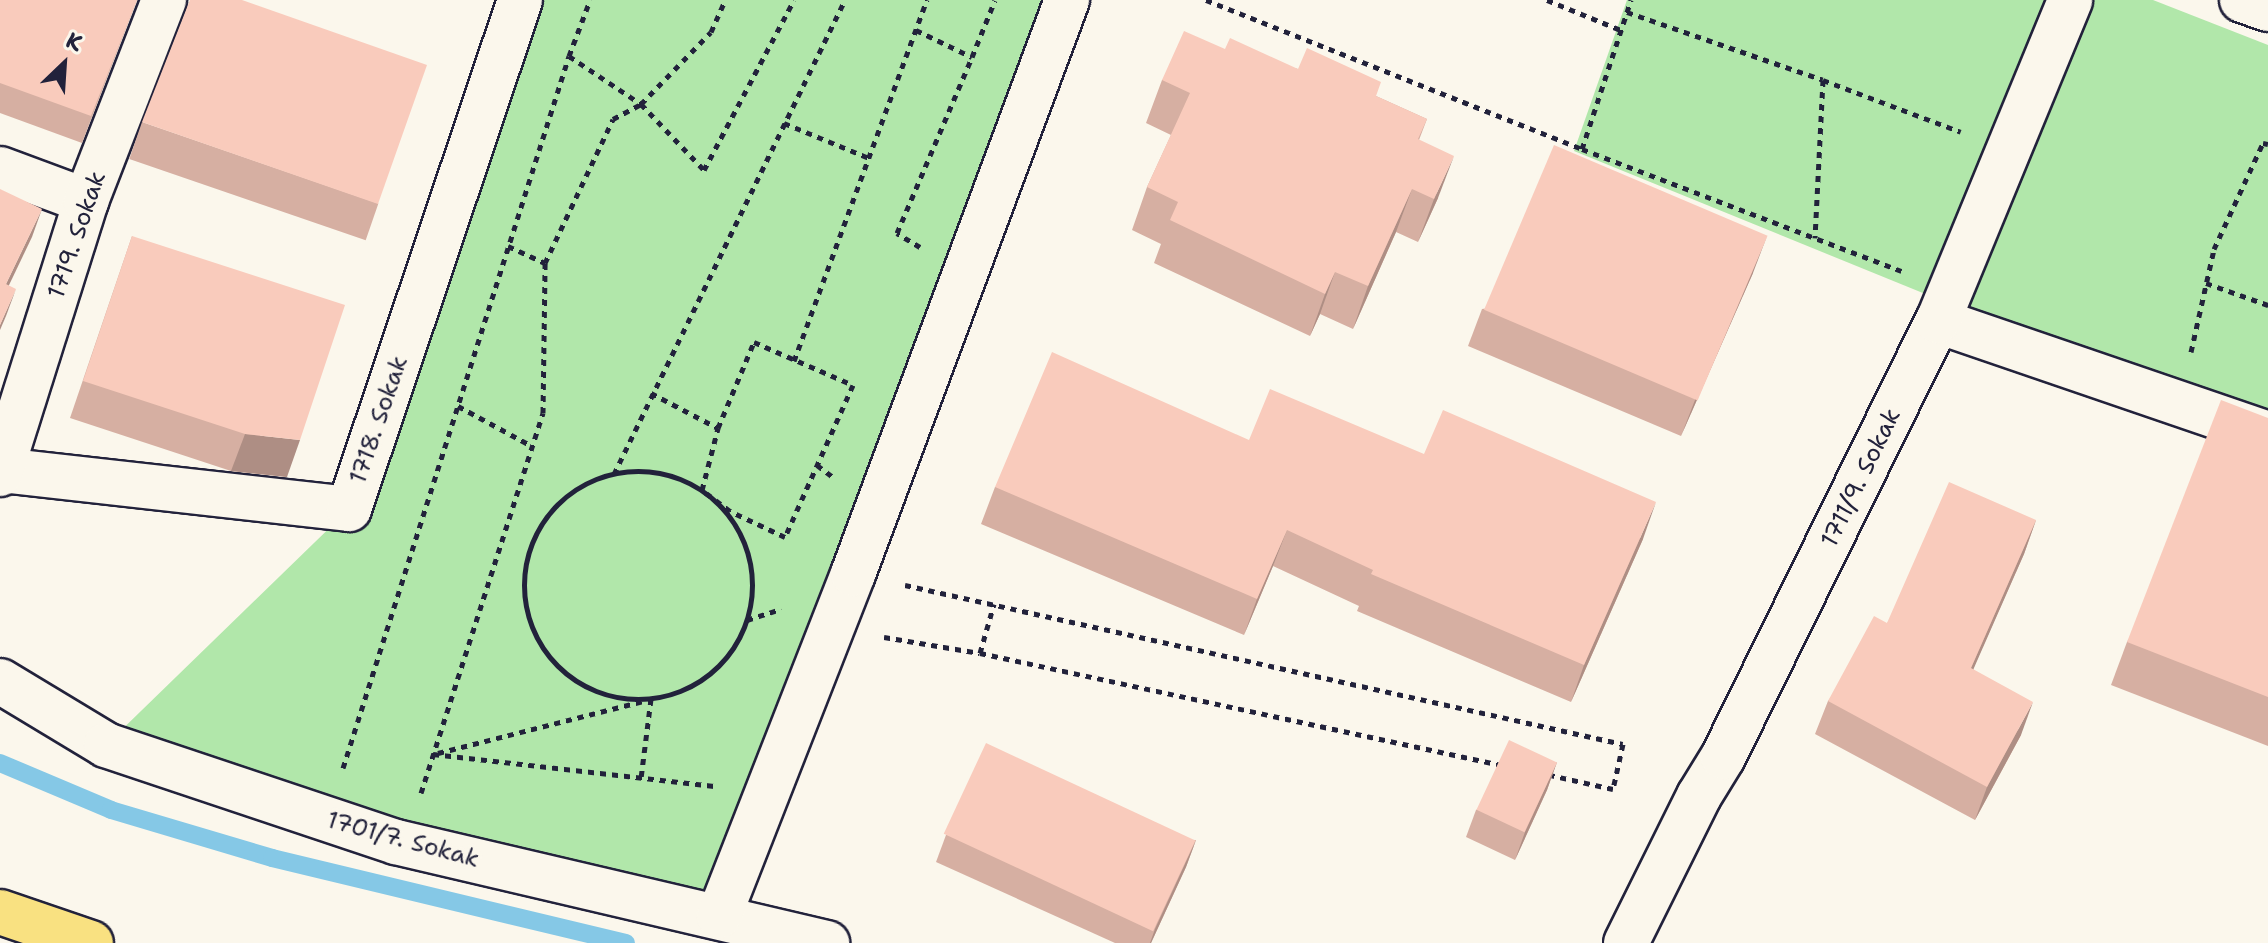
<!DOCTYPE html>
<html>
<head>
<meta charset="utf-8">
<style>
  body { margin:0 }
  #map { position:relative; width:2268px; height:943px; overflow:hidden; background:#fbf7ec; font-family:"Shantell Sans",sans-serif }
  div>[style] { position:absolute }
  .green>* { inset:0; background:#b1e7aa }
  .stream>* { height:18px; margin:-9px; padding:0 9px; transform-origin:9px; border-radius:9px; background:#85c8e6 }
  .path>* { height:5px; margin-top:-2.5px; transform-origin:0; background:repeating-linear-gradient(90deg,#22223b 0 6px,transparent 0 12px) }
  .path>.ring { margin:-2.5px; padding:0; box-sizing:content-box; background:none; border:5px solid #22223b; border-radius:50% }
  .roads { filter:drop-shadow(2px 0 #22223b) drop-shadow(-2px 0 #22223b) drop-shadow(0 2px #22223b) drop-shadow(0 -2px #22223b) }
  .minor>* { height:44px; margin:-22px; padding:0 22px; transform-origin:22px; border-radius:22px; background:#fbf7ec }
  .highway>* { height:44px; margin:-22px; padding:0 22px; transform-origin:22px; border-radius:22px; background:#f9e181 }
  .wall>* { inset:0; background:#d6afa2; transform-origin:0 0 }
  .shaded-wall>* { inset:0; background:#ae8e84 }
  .building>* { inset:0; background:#f9cbbc; transform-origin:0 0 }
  span { translate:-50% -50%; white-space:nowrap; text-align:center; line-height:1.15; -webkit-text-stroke:7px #fbf7ec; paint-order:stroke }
  .street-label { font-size:24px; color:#22223b }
  .north { position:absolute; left:24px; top:24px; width:80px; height:80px; -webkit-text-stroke:6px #fbf7ec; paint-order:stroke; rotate:25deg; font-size:22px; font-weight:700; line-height:32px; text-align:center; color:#22223b }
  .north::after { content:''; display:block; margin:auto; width:28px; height:36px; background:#22223b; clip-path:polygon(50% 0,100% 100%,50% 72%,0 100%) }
</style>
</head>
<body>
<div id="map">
  <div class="green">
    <i style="clip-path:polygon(520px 0,1067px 0,719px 916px,106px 745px,349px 509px)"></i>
    <i style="clip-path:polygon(1627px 0,2153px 0,2268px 45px,2268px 413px,1972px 313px,1574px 151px)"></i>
  </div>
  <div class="stream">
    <i style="left:0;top:763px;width:121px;rotate:22.9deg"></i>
    <i style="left:111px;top:810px;width:168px;rotate:16.6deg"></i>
    <i style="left:272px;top:858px;width:364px;rotate:13.5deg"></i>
  </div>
  <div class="path">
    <i style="left:1206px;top:0;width:404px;rotate:21.6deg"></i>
    <i style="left:1582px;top:149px;width:342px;rotate:20.9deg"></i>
    <i style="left:1547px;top:0;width:80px;rotate:22.1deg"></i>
    <i style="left:1627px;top:12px;width:207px;rotate:19.1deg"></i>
    <i style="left:1823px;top:80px;width:158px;rotate:92.9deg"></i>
    <i style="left:916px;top:30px;width:62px;rotate:25.7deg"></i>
    <i style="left:972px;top:57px;width:61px;rotate:-68deg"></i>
    <i style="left:569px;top:56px;width:87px;rotate:33.7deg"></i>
    <i style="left:641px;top:104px;width:91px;rotate:46.3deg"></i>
    <i style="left:704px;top:170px;width:192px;rotate:-62.1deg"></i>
    <i style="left:1823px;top:80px;width:147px;rotate:20.6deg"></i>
    <i style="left:784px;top:123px;width:92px;rotate:22.4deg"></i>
    <i style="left:1582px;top:149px;width:157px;rotate:-71.8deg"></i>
    <i style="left:508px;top:246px;width:41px;rotate:24.7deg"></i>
    <i style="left:920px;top:247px;width:27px;rotate:-149deg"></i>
    <i style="left:897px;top:233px;width:191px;rotate:-66.9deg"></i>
    <i style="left:2206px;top:283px;width:66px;rotate:19.5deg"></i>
    <i style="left:754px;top:342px;width:108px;rotate:23.5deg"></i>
    <i style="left:853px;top:385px;width:167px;rotate:114.1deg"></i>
    <i style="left:785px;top:537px;width:61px;rotate:-154.7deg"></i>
    <i style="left:730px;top:511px;width:35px;rotate:-143deg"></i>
    <i style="left:702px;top:490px;width:64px;rotate:-75.5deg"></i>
    <i style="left:718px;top:428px;width:93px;rotate:-67.3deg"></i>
    <i style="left:2191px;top:352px;width:106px;rotate:-77.4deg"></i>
    <i style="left:2214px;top:249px;width:117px;rotate:-65.2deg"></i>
    <i style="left:2263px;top:143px;width:5px;rotate:11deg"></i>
    <i style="left:794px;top:361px;width:385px;rotate:-69.8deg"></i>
    <i style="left:651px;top:393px;width:76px;rotate:27.6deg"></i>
    <i style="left:458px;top:406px;width:84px;rotate:28.4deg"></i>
    <i style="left:817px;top:465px;width:20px;rotate:37deg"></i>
    <i class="ring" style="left:524px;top:471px;width:223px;height:223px"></i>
    <i style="left:614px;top:474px;width:527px;rotate:-64.02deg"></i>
    <i style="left:905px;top:585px;width:735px;rotate:12.49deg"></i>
    <i style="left:1623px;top:744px;width:46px;rotate:102.5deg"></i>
    <i style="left:1613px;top:789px;width:65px;rotate:-167.5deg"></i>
    <i style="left:747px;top:620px;width:36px;rotate:-18deg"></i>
    <i style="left:884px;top:637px;width:97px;rotate:9.5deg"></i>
    <i style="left:980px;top:653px;width:533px;rotate:12.13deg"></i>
    <i style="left:980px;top:653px;width:51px;rotate:-74.1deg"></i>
    <i style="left:438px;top:753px;width:220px;rotate:-14.2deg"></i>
    <i style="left:651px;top:699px;width:80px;rotate:97.2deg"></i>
    <i style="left:433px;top:754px;width:283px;rotate:6.5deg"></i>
    <i style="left:343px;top:768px;width:747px;rotate:-72.39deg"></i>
    <i style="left:569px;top:56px;width:60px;rotate:-69.4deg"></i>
    <i style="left:421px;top:793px;width:399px;rotate:-72.2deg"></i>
    <i style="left:543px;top:413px;width:150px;rotate:-89.2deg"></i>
    <i style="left:545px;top:263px;width:159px;rotate:-64.7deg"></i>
    <i style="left:613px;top:119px;width:32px;rotate:-28deg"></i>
    <i style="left:641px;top:104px;width:100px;rotate:-45.8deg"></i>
    <i style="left:711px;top:32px;width:35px;rotate:-66deg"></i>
  </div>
  <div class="roads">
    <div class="minor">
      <i style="left:2242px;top:0;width:28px;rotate:19deg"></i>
      <i style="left:0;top:169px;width:92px;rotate:20.4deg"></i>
      <i style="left:1938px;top:321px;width:349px;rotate:18.9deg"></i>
      <i style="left:1px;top:470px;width:350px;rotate:6.4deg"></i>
      <i style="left:349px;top:509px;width:537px;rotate:-71.43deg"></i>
      <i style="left:0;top:474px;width:286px;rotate:-72.5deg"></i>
      <i style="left:86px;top:201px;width:216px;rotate:-68.8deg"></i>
      <i style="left:0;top:681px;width:124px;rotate:31.1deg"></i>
      <i style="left:106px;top:745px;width:306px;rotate:18.5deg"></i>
      <i style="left:396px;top:842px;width:443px;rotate:13.2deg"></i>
      <i style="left:719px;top:916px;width:367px;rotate:-68.6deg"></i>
      <i style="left:853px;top:574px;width:613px;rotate:-69.55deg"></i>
      <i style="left:1626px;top:943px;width:164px;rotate:-63.6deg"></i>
      <i style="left:1699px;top:796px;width:46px;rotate:-58.4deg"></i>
      <i style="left:1723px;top:757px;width:486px;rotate:-63.8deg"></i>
      <i style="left:1938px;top:321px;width:347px;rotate:-67.6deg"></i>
    </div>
    <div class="highway">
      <i style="left:0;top:912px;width:96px;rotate:18.8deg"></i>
    </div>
  </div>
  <div class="wall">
    <i style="clip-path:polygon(0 0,137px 0,82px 143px,0 113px)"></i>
    <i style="clip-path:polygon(1225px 49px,1298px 69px,1376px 96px,1427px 119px,1419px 140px,1438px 198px,1418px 242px,1396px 232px,1353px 329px,1320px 314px,1310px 336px,1154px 263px,1161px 244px,1132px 230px,1147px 187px,1171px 135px,1146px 123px,1162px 80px)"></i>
    <i style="left:142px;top:122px;width:250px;height:39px;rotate:19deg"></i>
    <i style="clip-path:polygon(132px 236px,287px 477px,231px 471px,70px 418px)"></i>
    <i style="clip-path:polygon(1753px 273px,1681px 436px,1468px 346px,1482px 309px)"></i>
    <i style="clip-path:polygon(2268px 418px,2268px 746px,2111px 685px,2127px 642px)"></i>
    <i style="clip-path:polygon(1424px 454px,1643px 539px,1571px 702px,1357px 611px,1359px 606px,1273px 566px,1244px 635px,981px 524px,995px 487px)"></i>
    <i style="clip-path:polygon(2036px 520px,2024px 554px,1973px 669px,2021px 735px,1975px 820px,1815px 734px,1828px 701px,1887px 623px)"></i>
    <i style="clip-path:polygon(1557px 762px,1547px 790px,1515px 860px,1466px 837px,1476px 810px)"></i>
    <i style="clip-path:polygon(946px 835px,1196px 840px,1186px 867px,1151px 943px,1115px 943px,936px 862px)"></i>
  </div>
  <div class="shaded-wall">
    <i style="clip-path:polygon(1454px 156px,1438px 198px,1418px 242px,1434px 199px)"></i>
    <i style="clip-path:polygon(1412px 189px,1396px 232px,1353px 329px,1368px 286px)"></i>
    <i style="clip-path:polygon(42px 209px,32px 237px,0 304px,6px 284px)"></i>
    <i style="clip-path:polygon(1767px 236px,1753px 273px,1681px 436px,1695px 400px)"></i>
    <i style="clip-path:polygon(1335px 272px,1320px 314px,1310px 336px,1325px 294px)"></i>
    <i style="clip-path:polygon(16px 289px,6px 316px,0 330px,0 325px)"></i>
    <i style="clip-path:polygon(245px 434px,300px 440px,287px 477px,231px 471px)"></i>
    <i style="clip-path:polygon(1656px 502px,1643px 539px,1571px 702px,1584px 665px)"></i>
    <i style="clip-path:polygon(2036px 520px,2024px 554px,1959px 702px,1971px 668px)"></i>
    <i style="clip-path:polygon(1287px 530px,1273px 566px,1244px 635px,1257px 599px)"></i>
    <i style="clip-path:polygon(2033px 702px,2021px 735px,1975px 820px,1987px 787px)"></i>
    <i style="clip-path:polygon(1557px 762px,1547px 790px,1515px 860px,1525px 832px)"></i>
    <i style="clip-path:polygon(1196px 840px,1186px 867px,1151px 943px,1150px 943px,1155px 929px)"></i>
  </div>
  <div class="building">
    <i style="clip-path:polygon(0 0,137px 0,91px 116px,0 83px)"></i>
    <i style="clip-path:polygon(190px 0,242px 0,427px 65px,378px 204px,142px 122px)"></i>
    <i style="clip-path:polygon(1184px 31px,1225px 49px,1230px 38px,1298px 69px,1307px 48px,1381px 82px,1376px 96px,1427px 119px,1418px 139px,1454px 156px,1434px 199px,1412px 189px,1368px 286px,1335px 272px,1325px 294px,1170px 220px,1178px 202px,1147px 187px,1190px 93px,1162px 80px)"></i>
    <i style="left:1554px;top:145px;width:232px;height:179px;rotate:23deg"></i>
    <i style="clip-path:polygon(0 189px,42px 209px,6px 284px,16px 289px,0 325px)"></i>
    <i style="clip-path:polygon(132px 236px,345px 305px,300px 440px,245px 434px,83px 381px)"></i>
    <i style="clip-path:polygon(1052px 352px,1249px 440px,1270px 389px,1424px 454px,1443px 410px,1656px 502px,1584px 665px,1371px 574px,1373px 570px,1287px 530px,1257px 599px,995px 487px)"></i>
    <i style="clip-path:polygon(2221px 400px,2268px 418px,2268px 697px,2127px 642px)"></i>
    <i style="clip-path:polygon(1949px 482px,2036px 520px,1971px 668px,2033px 702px,1987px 787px,1828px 701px,1874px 616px,1887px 623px)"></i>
    <i style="left:1509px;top:740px;width:53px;height:77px;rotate:25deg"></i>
    <i style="left:986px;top:743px;width:231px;height:100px;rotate:25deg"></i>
  </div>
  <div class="street-label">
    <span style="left:77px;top:235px;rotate:-71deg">1719. Sokak</span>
    <span style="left:379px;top:420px;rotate:-71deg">1718. Sokak</span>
    <span style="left:1861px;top:478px;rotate:-64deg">1711/9. Sokak</span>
    <span style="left:403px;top:840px;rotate:15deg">1701/7. Sokak</span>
  </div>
  <div class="north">K</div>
</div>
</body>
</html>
